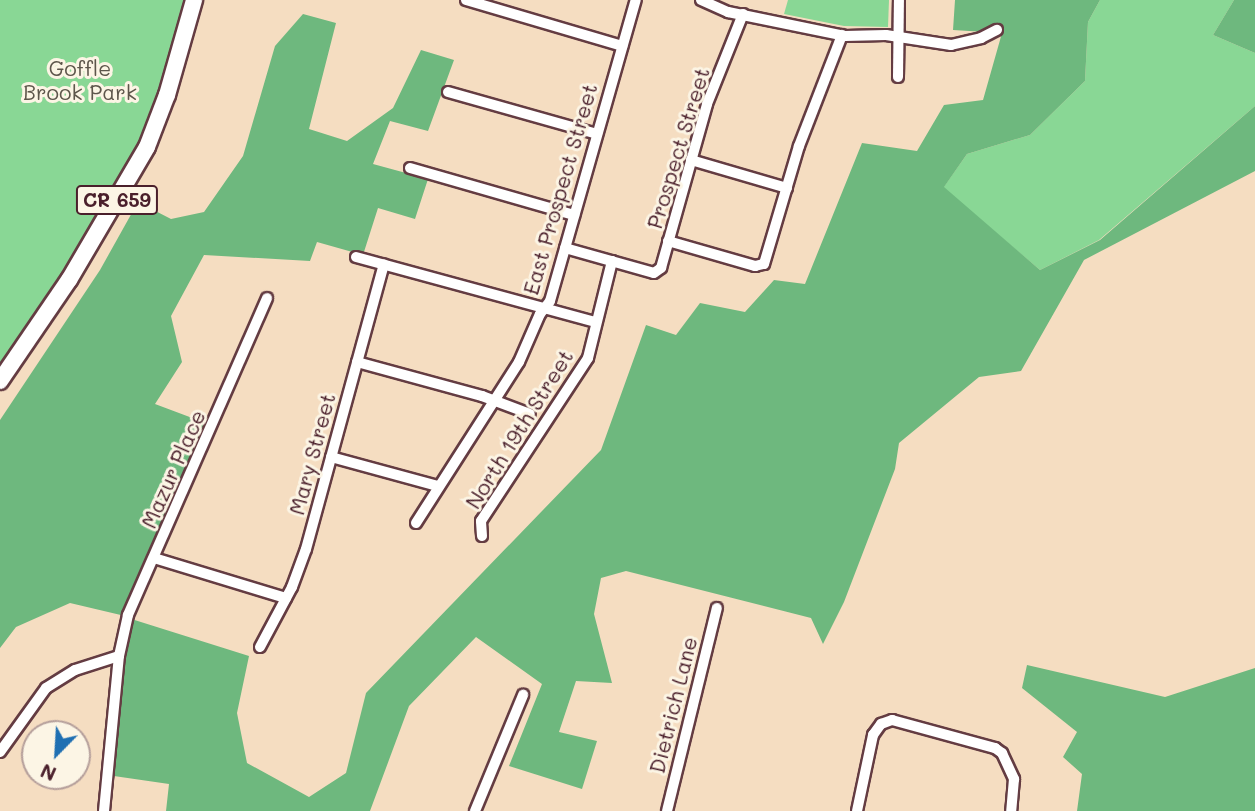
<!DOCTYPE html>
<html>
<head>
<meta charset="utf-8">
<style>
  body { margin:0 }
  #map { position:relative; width:1255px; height:811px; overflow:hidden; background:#f5ddc1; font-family:Mali,sans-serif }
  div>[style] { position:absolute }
  .green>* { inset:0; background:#89d795 }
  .forest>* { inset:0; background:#6eb87e }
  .roads { filter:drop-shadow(2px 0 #643c42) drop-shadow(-2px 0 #643c42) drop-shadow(0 2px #643c42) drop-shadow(0 -2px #643c42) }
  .minor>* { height:10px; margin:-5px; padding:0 5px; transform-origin:5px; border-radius:5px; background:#fff }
  .primary>* { height:16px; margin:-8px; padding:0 8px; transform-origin:8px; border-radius:8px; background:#fff }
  span { translate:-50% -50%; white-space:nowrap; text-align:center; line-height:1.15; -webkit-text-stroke:6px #fcf5e5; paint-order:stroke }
  .shield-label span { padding:2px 5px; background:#fcf5e5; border:2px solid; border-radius:5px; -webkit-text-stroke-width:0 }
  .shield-label { font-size:19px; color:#4a1f2b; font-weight:700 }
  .park-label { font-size:21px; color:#5d564b }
  .street-label { font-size:21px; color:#4a1f2b }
  .north { position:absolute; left:21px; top:720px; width:70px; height:70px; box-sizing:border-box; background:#fcf5e5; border:2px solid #b59f9b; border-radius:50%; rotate:204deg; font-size:19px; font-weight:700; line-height:28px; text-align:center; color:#4a1f2b }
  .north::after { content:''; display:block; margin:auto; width:24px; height:32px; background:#1f6fb2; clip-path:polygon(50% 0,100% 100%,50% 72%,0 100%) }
</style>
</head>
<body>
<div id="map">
  <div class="green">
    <i style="clip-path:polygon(0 0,187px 0,160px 96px,141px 146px,61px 283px,0 372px)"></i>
    <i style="clip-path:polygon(788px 0,889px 0,888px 27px,844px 26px,784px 14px)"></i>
    <i style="clip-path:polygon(1100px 0,1234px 0,1213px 35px,1255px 53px,1255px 106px,1099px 240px,1040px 270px,943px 188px,967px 154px,1030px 135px,1085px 81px,1088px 22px)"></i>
  </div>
  <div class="forest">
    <i style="clip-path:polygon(955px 0,1100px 0,1088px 22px,1085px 81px,1030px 135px,967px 154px,944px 187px,1040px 270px,1100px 240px,1255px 106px,1255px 171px,1084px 260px,1021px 371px,979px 377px,899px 443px,895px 469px,844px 602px,823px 644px,811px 618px,626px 571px,601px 578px,594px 614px,612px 683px,576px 681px,559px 732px,597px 741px,582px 789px,509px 766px,542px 684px,476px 637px,409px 706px,370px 811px,166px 811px,169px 784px,107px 775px,125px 616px,70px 603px,16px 627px,0 648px,0 420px,100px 270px,138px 202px,171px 219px,204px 212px,243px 156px,275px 46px,303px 14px,336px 23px,309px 129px,347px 141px,393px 108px,421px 50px,454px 60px,428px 131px,390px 121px,373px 164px,428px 179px,415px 219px,378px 208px,363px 255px,317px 242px,310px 261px,204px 255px,171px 316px,182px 362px,155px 404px,211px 425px,125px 617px,249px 656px,237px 713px,247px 763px,309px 797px,346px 773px,366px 693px,601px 450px,646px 325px,676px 335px,700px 303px,745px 312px,774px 280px,805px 284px,862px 143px,917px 151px,944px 105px,983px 100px,1002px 33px,953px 30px)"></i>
    <i style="clip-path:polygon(1234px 0,1255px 0,1255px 53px,1213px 35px)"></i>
    <i style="clip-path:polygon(1027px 665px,1165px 697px,1255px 668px,1255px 811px,1077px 811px,1082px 774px,1063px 757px,1077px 732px,1022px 688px)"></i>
  </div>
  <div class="roads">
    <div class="minor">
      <i style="left:466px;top:0;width:163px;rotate:16.4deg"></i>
      <i style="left:701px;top:0;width:30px;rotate:24deg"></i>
      <i style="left:728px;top:12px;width:119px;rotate:11.6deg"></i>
      <i style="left:845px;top:36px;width:41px;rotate:-1.4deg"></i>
      <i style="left:886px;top:35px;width:66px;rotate:8.7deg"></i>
      <i style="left:951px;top:45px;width:31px;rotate:-13deg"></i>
      <i style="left:981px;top:38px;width:18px;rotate:-27deg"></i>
      <i style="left:898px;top:77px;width:77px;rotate:-89.3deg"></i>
      <i style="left:448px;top:92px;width:155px;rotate:15.7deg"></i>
      <i style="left:691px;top:160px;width:100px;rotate:16.3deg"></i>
      <i style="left:410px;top:168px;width:171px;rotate:16deg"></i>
      <i style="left:668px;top:241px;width:91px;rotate:16deg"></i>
      <i style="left:755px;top:266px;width:9px;rotate:-13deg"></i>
      <i style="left:764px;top:264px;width:123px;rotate:-73.5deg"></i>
      <i style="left:799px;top:146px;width:119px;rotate:-68.8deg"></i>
      <i style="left:565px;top:248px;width:92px;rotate:15.7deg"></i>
      <i style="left:654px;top:273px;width:9px;rotate:-36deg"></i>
      <i style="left:661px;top:268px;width:170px;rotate:-74.3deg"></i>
      <i style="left:707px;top:104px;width:97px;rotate:-68.2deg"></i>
      <i style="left:356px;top:257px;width:248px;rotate:15.2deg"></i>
      <i style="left:357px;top:362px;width:130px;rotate:15.2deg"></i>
      <i style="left:482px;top:396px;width:51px;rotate:20.6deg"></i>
      <i style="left:331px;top:457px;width:111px;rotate:15.2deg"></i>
      <i style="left:416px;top:523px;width:191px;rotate:-57.4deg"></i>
      <i style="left:519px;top:362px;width:52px;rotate:-66.4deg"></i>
      <i style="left:540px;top:314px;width:16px;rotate:-52deg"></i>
      <i style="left:550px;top:301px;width:313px;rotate:-74.1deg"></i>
      <i style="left:482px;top:536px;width:15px;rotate:-94deg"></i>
      <i style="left:481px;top:521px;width:195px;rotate:-56.7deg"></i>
      <i style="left:588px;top:358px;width:100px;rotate:-76.1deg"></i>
      <i style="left:154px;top:558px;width:138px;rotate:16.9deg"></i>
      <i style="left:260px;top:647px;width:68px;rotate:-61.9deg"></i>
      <i style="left:292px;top:587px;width:40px;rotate:-69.8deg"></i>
      <i style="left:306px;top:549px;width:295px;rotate:-74.7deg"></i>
      <i style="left:0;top:752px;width:79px;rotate:-54.3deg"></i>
      <i style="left:46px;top:688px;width:34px;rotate:-32deg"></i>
      <i style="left:75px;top:670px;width:46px;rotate:-17.7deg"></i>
      <i style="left:104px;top:811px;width:156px;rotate:-84.5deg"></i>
      <i style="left:119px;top:656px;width:42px;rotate:-77.6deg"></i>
      <i style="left:128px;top:615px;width:346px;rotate:-66.3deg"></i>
      <i style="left:475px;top:811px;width:126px;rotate:-67.5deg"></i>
      <i style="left:667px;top:811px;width:209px;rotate:-76.2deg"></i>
      <i style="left:857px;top:811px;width:78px;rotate:-78.1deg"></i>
      <i style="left:873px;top:735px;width:14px;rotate:-54deg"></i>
      <i style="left:881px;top:724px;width:12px;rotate:-20deg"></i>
      <i style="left:892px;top:720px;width:107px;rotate:15.2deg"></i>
      <i style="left:995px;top:748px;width:9px;rotate:36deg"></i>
      <i style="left:1002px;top:753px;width:29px;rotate:65deg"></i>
      <i style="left:1014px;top:779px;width:32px;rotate:95deg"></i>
    </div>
    <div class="primary">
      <i style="left:0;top:381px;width:122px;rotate:-55.7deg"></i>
      <i style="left:69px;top:280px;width:154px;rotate:-59.6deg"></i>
      <i style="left:147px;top:147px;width:56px;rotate:-69deg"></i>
      <i style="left:167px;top:95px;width:99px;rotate:-74.1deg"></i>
    </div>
  </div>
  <div class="shield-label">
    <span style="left:117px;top:200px">CR 659</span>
  </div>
  <div class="park-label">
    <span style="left:80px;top:80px">Goffle<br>Brook Park</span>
  </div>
  <div class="street-label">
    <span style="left:678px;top:148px;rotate:-73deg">Prospect Street</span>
    <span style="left:560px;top:189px;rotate:-74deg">East Prospect Street</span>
    <span style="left:519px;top:429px;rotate:-58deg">North 19th Street</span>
    <span style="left:312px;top:454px;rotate:-75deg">Mary Street</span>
    <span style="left:173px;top:469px;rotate:-66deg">Mazur Place</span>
    <span style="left:673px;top:705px;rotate:-76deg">Dietrich Lane</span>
  </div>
  <div class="north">N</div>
</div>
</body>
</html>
